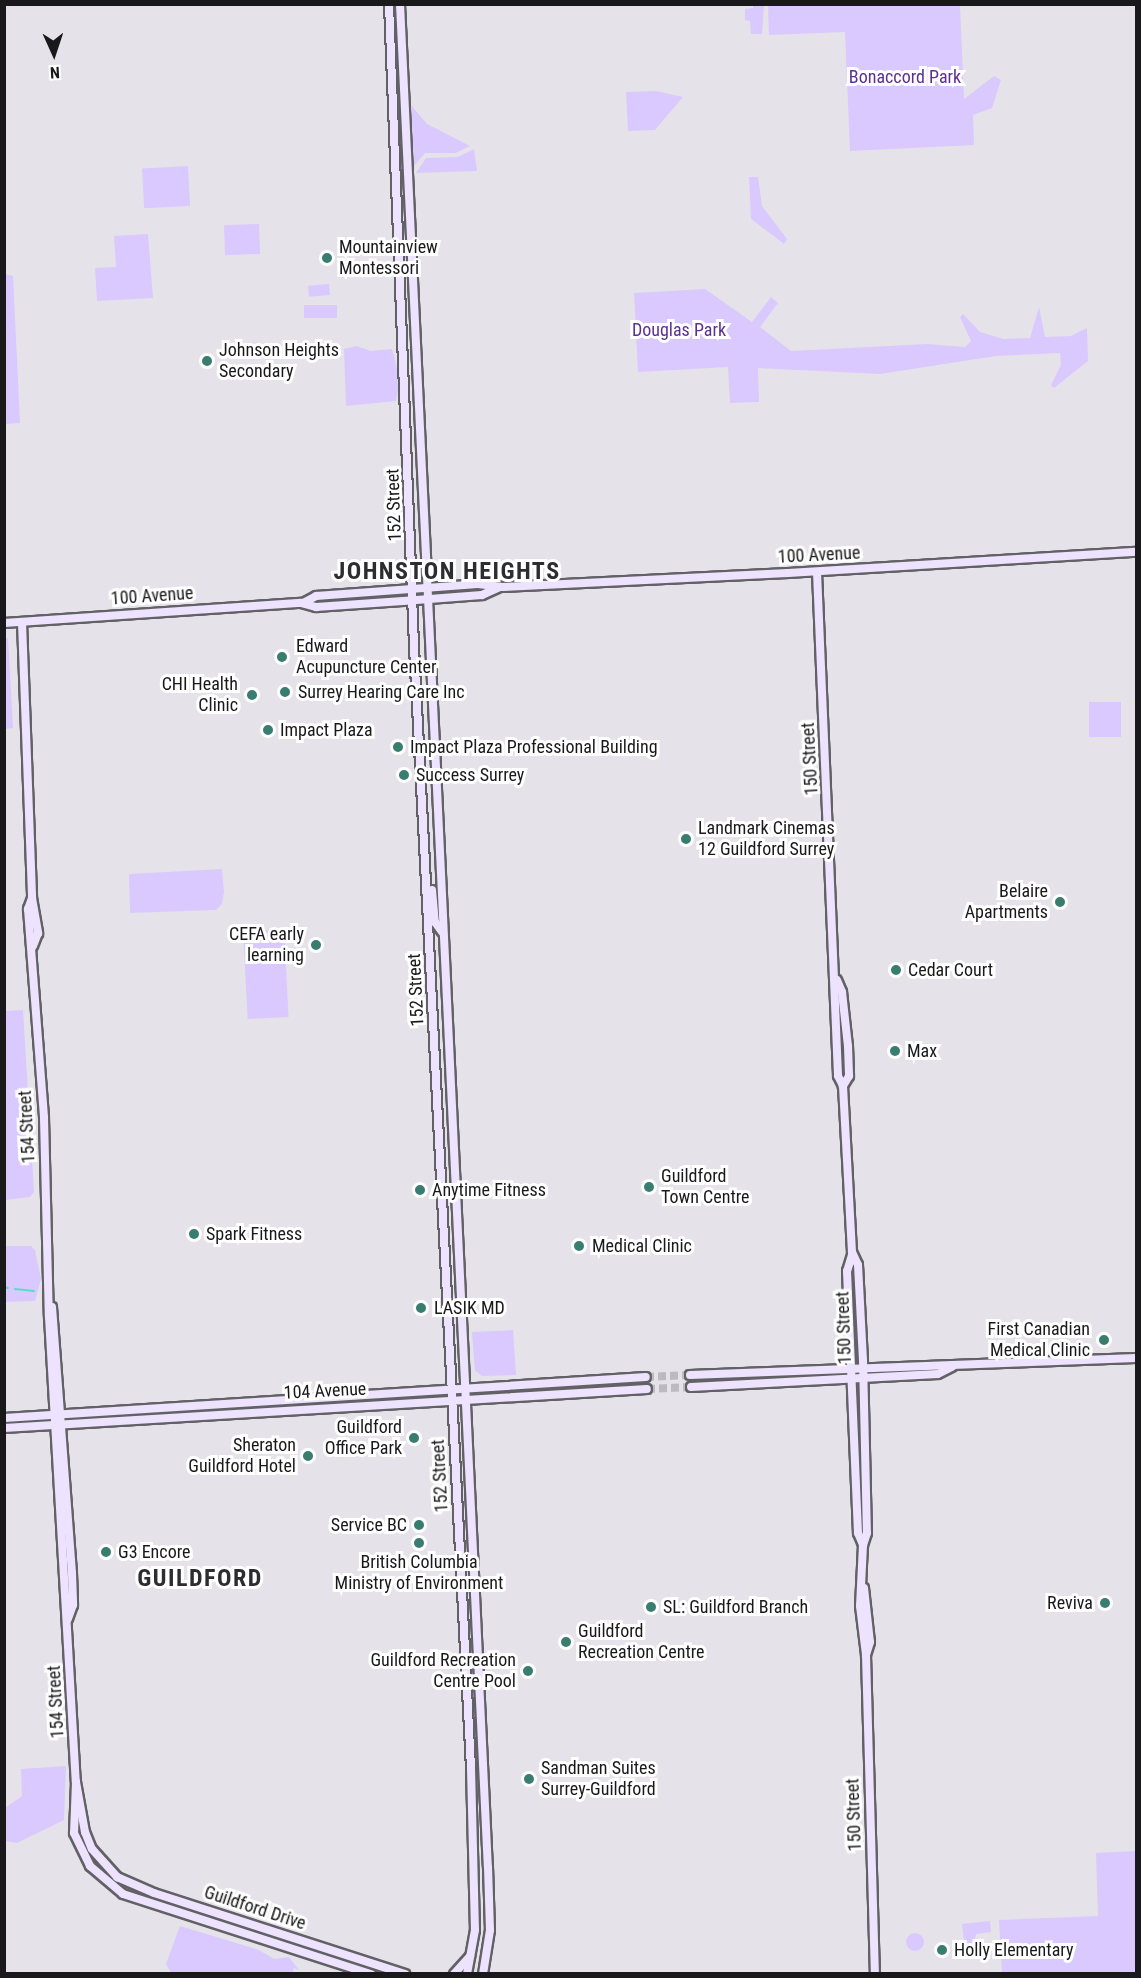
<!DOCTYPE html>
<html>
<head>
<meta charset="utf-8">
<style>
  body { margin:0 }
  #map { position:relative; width:1141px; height:1978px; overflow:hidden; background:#e5e3e9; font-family:"Roboto Condensed",sans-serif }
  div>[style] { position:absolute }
  .green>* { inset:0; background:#dac9fe; transform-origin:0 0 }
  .round { border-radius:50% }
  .stream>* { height:2px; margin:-1px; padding:0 1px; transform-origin:1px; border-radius:1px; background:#54e0c7 }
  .secondary-tunnel>* { height:8px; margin-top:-4px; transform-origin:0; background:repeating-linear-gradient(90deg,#bcbac0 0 8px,transparent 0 12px) }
  .roads { filter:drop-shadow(2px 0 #626165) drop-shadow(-2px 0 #626165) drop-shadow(0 2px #626165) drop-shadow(0 -2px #626165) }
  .secondary>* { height:8px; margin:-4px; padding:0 4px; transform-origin:4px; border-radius:4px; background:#ede3fe }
  .dots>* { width:16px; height:16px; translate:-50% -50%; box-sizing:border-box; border:3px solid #fff; border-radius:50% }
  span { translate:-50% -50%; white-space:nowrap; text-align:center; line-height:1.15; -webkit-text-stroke:6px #fff; paint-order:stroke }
  .park-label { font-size:18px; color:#5b3094 }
  .poi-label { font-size:18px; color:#19181a }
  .left { translate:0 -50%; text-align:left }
  .right { translate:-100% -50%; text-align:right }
  .street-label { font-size:18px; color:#19181a }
  .district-label { font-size:24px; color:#2d2c30; font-weight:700; letter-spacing:1.5px }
  .frame { position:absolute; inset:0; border:6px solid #19181a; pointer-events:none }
  .north { position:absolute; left:24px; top:24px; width:60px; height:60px; -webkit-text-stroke:4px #fff; paint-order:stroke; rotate:177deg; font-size:16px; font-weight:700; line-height:24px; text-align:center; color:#19181a }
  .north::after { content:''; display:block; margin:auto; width:21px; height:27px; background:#19181a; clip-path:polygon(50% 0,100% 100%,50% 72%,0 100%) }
</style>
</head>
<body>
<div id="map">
  <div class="green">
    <i style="clip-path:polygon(753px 5px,764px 5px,762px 34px,751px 34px,750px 21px,745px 20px,745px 9px,753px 8px)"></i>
    <i style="clip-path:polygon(768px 5px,960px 5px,964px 99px,994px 76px,1001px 80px,992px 108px,973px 115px,974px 145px,850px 151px,845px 32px,769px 35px)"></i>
    <i style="clip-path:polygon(656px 91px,683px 97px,655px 130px,628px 131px,626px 92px)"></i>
    <i style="clip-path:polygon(411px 105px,427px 124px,470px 146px,456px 153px,425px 153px,414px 166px)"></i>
    <i style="clip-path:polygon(474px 149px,477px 171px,416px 173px,426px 158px,458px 157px)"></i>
    <i style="left:188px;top:166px;width:40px;height:46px;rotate:87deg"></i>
    <i style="clip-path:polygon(749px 177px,758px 177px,762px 206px,787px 239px,784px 244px,751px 219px)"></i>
    <i style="left:259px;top:224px;width:30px;height:35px;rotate:88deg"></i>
    <i style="clip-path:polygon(148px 234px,153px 298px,97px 301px,95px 268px,116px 267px,114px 236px)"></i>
    <i style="clip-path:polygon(5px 274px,13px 276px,20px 423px,5px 424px)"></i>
    <i style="left:329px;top:284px;width:11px;height:21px;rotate:85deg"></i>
    <i style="clip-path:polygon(705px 289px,752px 322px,771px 297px,778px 303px,760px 327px,791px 351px,927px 344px,965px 347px,971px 341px,960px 317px,963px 314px,980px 332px,1003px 339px,1030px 338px,1039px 307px,1045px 337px,1071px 336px,1087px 328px,1088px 361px,1054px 388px,1051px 385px,1061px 365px,1060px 353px,996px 356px,880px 374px,758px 368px,759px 402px,730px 403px,728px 367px,638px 372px,634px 293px)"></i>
    <i style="left:337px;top:305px;width:13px;height:33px;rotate:90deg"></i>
    <i style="clip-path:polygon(356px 346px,371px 351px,392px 349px,400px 380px,396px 401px,346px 406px,344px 349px)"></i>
    <i style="clip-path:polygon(5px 638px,8px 638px,13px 728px,5px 729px)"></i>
    <i style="left:1089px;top:702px;width:32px;height:35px"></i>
    <i style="clip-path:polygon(222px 869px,224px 892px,222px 904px,216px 910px,130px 913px,129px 874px)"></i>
    <i style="left:284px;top:929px;width:88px;height:41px;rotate:87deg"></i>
    <i style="clip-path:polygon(23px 1010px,34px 1192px,30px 1197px,5px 1200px,5px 1011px)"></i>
    <i style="clip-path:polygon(5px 1246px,31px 1246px,35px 1250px,41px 1279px,35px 1301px,5px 1302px)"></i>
    <i style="clip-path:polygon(513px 1330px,516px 1375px,482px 1376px,475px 1371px,472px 1332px)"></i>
    <i style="clip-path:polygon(66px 1766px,64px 1820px,17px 1843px,5px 1841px,5px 1808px,22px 1796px,21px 1769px)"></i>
    <i style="clip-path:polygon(1136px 1851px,1136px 1973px,1002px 1973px,999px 1920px,1098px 1916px,1096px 1853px)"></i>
    <i style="clip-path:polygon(990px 1921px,991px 1932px,976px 1934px,973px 1948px,965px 1951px,962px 1924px)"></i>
    <i style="clip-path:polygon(180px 1926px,259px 1950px,274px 1959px,289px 1957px,299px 1970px,294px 1968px,292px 1974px,171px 1973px,166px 1964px)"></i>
    <i class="round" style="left:906px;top:1933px;width:18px;height:18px"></i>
  </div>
  <div class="stream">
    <i style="left:4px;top:1287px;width:4px;rotate:14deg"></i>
    <i style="left:15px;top:1289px;width:19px;rotate:6deg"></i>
  </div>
  <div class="secondary-tunnel">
    <i style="left:646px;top:1377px;width:44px;rotate:-2.6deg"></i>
    <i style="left:647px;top:1389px;width:44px;rotate:-2.6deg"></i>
  </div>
  <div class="roads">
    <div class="secondary">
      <i style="left:389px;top:4px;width:643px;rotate:87.77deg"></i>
      <i style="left:414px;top:647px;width:1122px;rotate:87.09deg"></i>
      <i style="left:471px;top:1768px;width:162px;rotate:88.6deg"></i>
      <i style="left:475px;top:1930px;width:45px;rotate:100.3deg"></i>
      <i style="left:400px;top:4px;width:1865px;rotate:87.3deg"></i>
      <i style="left:488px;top:1867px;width:63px;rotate:88.2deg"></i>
      <i style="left:490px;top:1930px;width:45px;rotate:99deg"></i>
      <i style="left:817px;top:572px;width:504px;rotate:87.61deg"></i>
      <i style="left:838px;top:1076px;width:11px;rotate:63deg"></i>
      <i style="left:843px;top:1086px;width:166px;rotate:86.9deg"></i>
      <i style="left:852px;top:1252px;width:14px;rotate:65deg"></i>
      <i style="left:858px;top:1265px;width:95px;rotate:87deg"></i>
      <i style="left:863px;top:1360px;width:173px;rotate:88.7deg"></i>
      <i style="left:867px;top:1533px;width:13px;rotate:108deg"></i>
      <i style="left:863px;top:1545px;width:61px;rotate:92.8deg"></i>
      <i style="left:860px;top:1606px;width:49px;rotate:83deg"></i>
      <i style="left:866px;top:1655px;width:319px;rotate:88.4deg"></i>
      <i style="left:303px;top:603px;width:15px;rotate:-28deg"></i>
      <i style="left:316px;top:596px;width:162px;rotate:-4.2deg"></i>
      <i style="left:478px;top:584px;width:25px;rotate:7deg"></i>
      <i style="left:503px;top:587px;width:285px;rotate:-2.8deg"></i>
      <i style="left:788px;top:573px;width:349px;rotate:-3.5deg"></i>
      <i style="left:22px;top:622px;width:276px;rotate:87.9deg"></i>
      <i style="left:32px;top:898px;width:36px;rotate:80deg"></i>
      <i style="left:38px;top:933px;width:14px;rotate:111deg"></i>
      <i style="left:4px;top:623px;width:298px;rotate:-3.9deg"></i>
      <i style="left:301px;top:603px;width:16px;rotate:15deg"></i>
      <i style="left:316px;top:607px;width:87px;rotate:-3.9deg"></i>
      <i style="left:403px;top:601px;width:79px;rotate:-4.3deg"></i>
      <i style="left:482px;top:595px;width:20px;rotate:-24deg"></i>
      <i style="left:432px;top:890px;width:32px;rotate:85deg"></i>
      <i style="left:435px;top:922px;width:12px;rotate:55deg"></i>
      <i style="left:32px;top:898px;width:12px;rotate:110deg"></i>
      <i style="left:28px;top:909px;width:210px;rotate:85.6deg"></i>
      <i style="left:44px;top:1118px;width:199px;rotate:88.6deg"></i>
      <i style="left:49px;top:1317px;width:466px;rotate:86.7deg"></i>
      <i style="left:76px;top:1782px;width:51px;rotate:92.2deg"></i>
      <i style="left:74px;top:1833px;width:37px;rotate:64deg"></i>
      <i style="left:90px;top:1866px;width:43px;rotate:40.3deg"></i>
      <i style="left:123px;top:1894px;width:261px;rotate:17.9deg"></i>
      <i style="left:837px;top:980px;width:13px;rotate:67deg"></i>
      <i style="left:842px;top:992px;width:54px;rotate:83.7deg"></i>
      <i style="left:848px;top:1046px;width:30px;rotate:88deg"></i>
      <i style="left:849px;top:1076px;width:12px;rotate:121deg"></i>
      <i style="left:852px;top:1255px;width:17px;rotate:107deg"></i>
      <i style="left:847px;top:1271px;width:262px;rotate:87.6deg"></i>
      <i style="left:858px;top:1533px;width:13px;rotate:67deg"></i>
      <i style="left:52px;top:1307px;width:267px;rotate:85.7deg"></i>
      <i style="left:72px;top:1573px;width:32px;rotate:88deg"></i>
      <i style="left:73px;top:1605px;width:15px;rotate:110deg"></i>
      <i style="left:690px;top:1375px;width:446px;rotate:-2.2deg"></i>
      <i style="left:691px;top:1387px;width:247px;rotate:-3deg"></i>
      <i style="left:938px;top:1374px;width:16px;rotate:-27deg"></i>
      <i style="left:4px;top:1418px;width:643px;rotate:-3.65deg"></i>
      <i style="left:4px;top:1428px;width:644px;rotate:-3.47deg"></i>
      <i style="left:864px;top:1588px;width:54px;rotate:83.7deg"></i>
      <i style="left:870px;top:1642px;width:14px;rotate:107deg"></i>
      <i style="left:76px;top:1782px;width:51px;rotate:79.8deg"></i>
      <i style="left:85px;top:1832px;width:18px;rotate:68deg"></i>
      <i style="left:92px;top:1849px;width:38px;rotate:48deg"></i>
      <i style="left:117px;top:1877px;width:40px;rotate:23.4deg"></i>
      <i style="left:154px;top:1893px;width:264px;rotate:17.9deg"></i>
      <i style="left:454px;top:1974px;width:24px;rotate:-48deg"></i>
    </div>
  </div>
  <div class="dots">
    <i style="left:327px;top:258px;background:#397d70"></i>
    <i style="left:207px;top:361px;background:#397d70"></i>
    <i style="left:282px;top:657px;background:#397d70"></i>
    <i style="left:285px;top:692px;background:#397d70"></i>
    <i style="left:252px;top:695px;background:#397d70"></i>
    <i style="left:268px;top:730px;background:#397d70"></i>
    <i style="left:398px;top:747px;background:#397d70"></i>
    <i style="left:404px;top:775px;background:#397d70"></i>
    <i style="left:686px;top:839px;background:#397d70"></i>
    <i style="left:1060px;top:902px;background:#397d70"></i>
    <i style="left:316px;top:945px;background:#397d70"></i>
    <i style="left:896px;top:970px;background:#397d70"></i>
    <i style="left:895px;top:1051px;background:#397d70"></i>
    <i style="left:649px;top:1187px;background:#397d70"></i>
    <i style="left:420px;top:1190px;background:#397d70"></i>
    <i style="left:194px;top:1234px;background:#397d70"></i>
    <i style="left:579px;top:1246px;background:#397d70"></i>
    <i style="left:421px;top:1308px;background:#397d70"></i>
    <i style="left:1104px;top:1340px;background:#397d70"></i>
    <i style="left:414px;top:1438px;background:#397d70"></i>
    <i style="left:308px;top:1456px;background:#397d70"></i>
    <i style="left:419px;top:1525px;background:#397d70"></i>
    <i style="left:419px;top:1543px;background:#397d70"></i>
    <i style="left:106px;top:1552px;background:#397d70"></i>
    <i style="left:1105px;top:1603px;background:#397d70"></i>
    <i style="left:651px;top:1607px;background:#397d70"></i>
    <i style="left:566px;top:1642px;background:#397d70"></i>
    <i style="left:528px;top:1671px;background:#397d70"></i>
    <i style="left:529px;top:1779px;background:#397d70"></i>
    <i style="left:942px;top:1950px;background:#397d70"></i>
  </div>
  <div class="park-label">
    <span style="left:905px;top:77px">Bonaccord Park</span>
    <span style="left:679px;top:330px">Douglas Park</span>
  </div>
  <div class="poi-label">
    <span class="left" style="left:339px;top:258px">Mountainview<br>Montessori</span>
    <span class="left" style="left:219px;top:361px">Johnson Heights<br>Secondary</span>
    <span class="left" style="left:296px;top:657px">Edward<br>Acupuncture Center</span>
    <span class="right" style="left:238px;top:695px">CHI Health<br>Clinic</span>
    <span class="left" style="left:298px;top:692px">Surrey Hearing Care Inc</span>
    <span class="left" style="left:280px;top:730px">Impact Plaza</span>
    <span class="left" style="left:410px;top:747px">Impact Plaza Professional Building</span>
    <span class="left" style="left:416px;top:775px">Success Surrey</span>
    <span class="left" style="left:698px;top:839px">Landmark Cinemas<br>12 Guildford Surrey</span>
    <span class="right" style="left:1048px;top:902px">Belaire<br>Apartments</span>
    <span class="right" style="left:304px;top:945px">CEFA early<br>learning</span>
    <span class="left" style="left:908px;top:970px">Cedar Court</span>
    <span class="left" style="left:907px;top:1051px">Max</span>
    <span class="left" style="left:661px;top:1187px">Guildford<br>Town Centre</span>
    <span class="left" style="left:432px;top:1190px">Anytime Fitness</span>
    <span class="left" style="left:206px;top:1234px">Spark Fitness</span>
    <span class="left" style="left:592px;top:1246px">Medical Clinic</span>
    <span class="left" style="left:434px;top:1308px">LASIK MD</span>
    <span class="right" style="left:1090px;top:1340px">First Canadian<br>Medical Clinic</span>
    <span class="right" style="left:402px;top:1438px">Guildford<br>Office Park</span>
    <span class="right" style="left:296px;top:1456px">Sheraton<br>Guildford Hotel</span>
    <span class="right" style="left:407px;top:1525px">Service BC</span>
    <span class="left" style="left:118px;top:1552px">G3 Encore</span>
    <span style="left:419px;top:1573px">British Columbia<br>Ministry of Environment</span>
    <span class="right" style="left:1093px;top:1603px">Reviva</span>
    <span class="left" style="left:663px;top:1607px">SL: Guildford Branch</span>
    <span class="left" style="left:578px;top:1642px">Guildford<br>Recreation Centre</span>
    <span class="right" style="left:516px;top:1671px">Guildford Recreation<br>Centre Pool</span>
    <span class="left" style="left:541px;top:1779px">Sandman Suites<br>Surrey-Guildford</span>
    <span class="left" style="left:954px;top:1950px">Holly Elementary</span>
  </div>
  <div class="street-label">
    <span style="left:394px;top:505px;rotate:-92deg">152 Street</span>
    <span style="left:819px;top:555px;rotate:-3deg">100 Avenue</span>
    <span style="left:152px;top:596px;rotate:-4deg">100 Avenue</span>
    <span style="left:810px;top:759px;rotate:-93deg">150 Street</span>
    <span style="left:416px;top:990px;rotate:-93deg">152 Street</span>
    <span style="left:27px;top:1127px;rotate:-93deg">154 Street</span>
    <span style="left:844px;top:1328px;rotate:-92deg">150 Street</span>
    <span style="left:325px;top:1391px;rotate:-3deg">104 Avenue</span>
    <span style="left:440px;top:1476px;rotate:-93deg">152 Street</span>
    <span style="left:56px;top:1702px;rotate:-93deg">154 Street</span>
    <span style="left:854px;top:1815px;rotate:-92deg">150 Street</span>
    <span style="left:255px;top:1908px;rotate:18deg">Guildford Drive</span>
  </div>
  <div class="district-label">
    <span style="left:447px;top:572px">JOHNSTON HEIGHTS</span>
    <span style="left:200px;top:1579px">GUILDFORD</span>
  </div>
  <div class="frame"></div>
  <div class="north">N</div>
</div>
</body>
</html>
